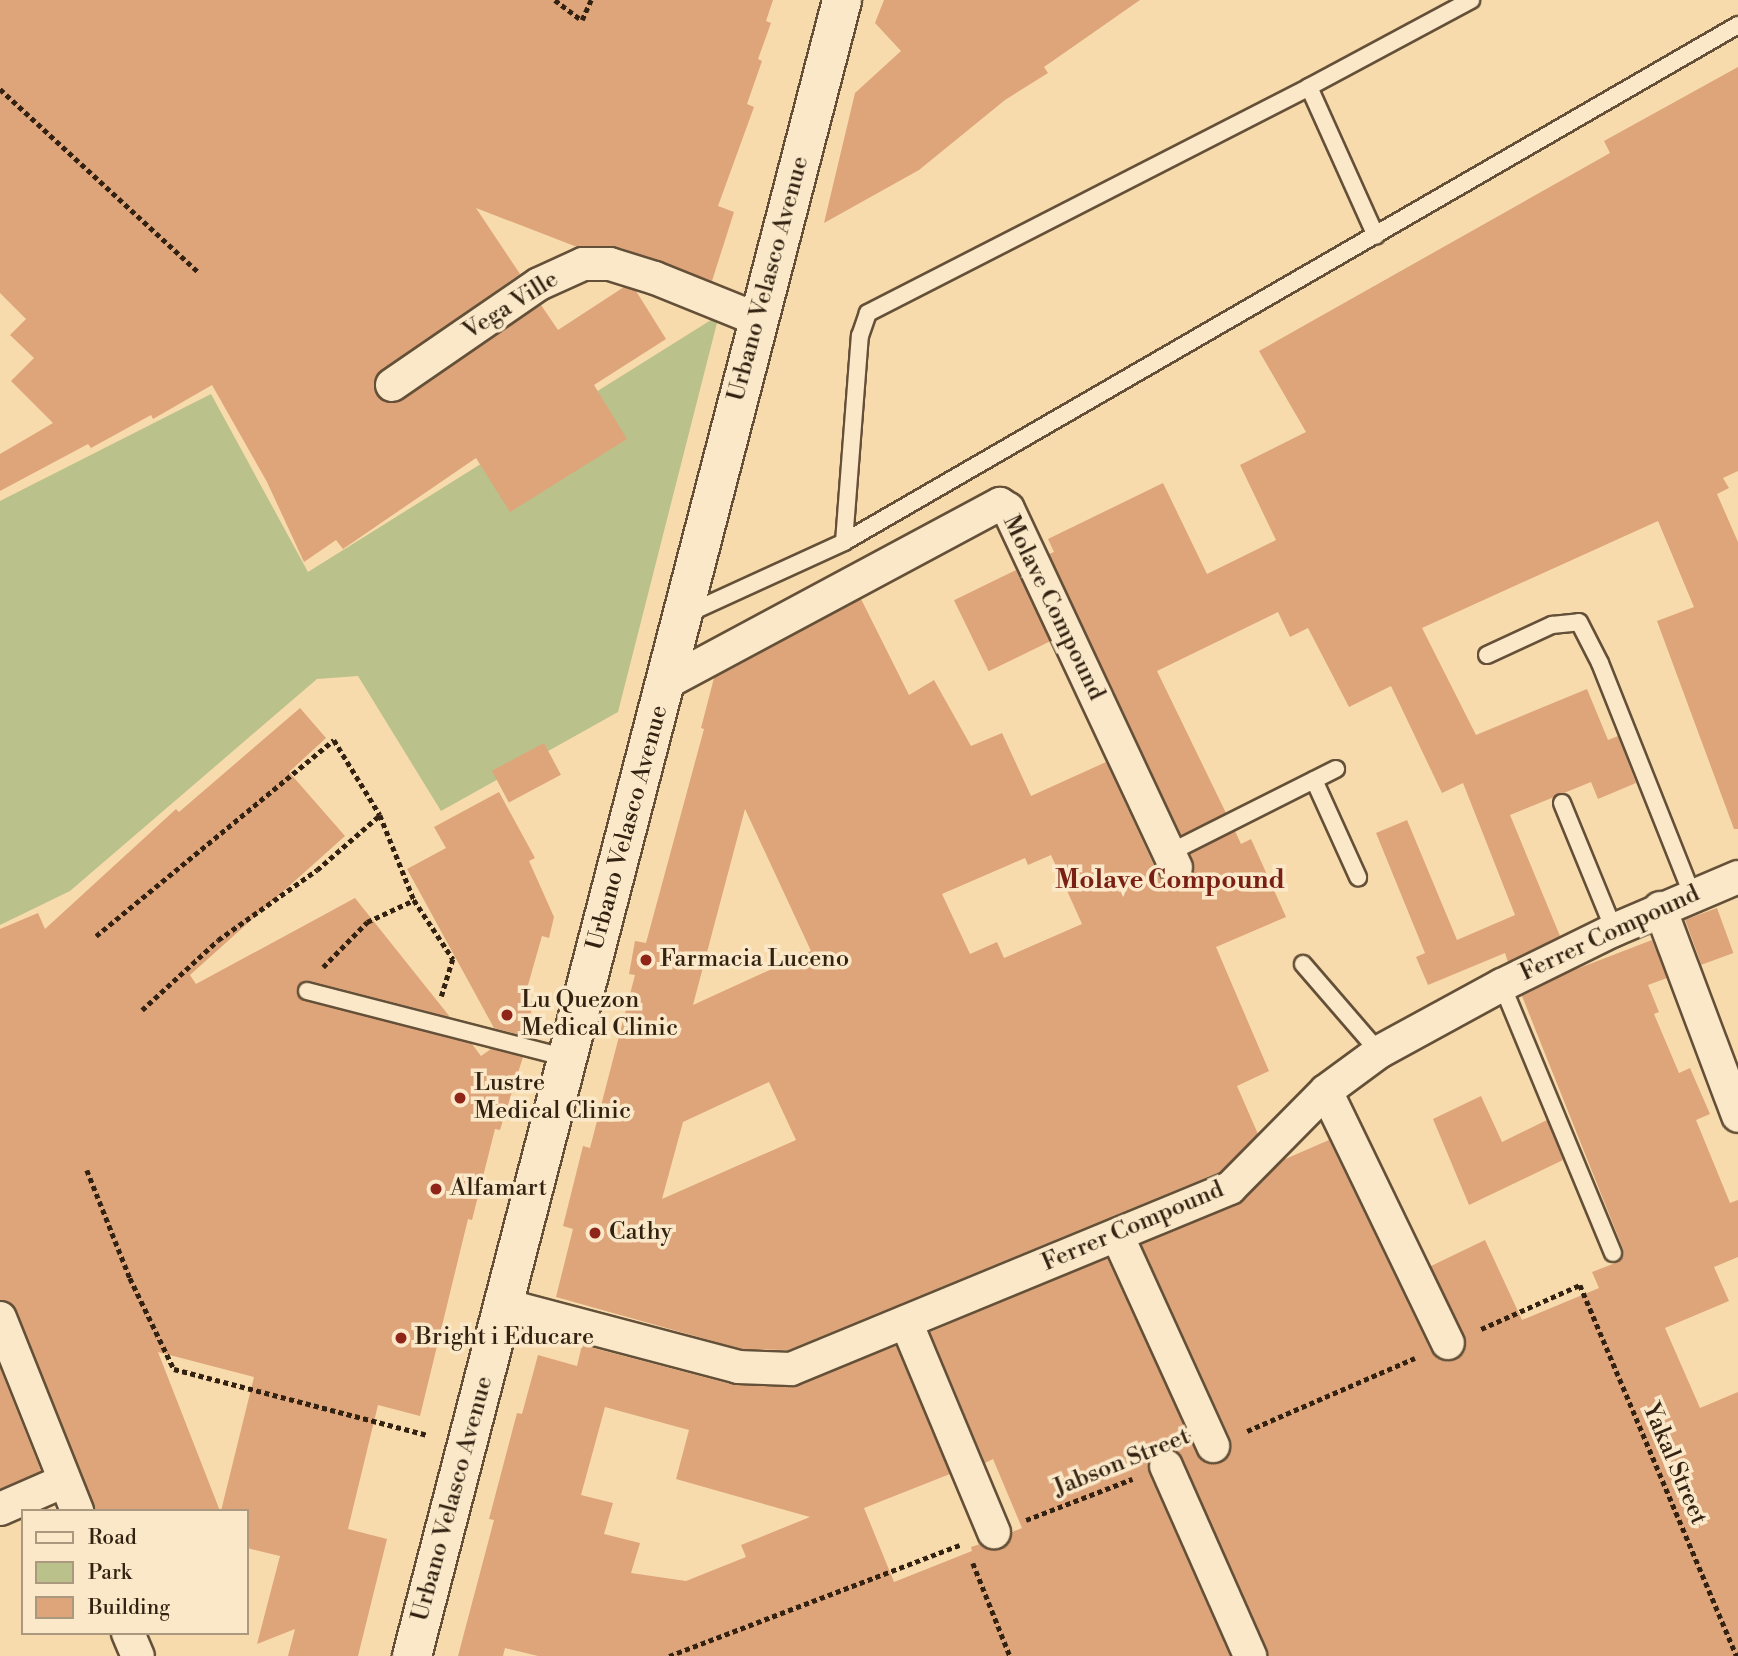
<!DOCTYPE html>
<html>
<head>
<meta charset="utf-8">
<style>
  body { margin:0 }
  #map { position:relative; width:1738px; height:1656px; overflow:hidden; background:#f8dbac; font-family:"Libre Bodoni",serif }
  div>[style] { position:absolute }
  .green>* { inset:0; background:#bbc18b }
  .building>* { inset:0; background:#dea47a; transform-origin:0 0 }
  .path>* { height:4.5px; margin-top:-2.25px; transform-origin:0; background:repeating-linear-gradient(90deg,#321 0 5px,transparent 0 8.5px) }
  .roads { filter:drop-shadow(2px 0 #645038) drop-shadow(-2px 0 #645038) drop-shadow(0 2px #645038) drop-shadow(0 -2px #645038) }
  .lane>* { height:16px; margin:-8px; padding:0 8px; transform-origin:8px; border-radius:8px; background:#fae8c9 }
  .street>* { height:32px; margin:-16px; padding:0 16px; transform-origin:16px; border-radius:16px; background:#fae8c9 }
  .secondary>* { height:38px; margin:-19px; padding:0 19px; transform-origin:19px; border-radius:19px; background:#fae8c9 }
  .dots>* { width:19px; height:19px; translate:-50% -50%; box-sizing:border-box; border:4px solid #fae8c9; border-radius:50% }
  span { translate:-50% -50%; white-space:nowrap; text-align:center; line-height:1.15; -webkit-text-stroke:7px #fae8c9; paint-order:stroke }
  .street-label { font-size:24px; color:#321 }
  .poi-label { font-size:24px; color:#321 }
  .left { translate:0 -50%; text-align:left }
  .neighbourhood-label { font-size:26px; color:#7a1f14; font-weight:700 }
  .legend { position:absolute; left:21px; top:1509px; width:228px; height:126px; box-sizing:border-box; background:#fae8c9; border:2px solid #aa997f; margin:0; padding:9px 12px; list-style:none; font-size:21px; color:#321 }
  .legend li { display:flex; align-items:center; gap:14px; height:35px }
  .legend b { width:35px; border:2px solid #aa997f }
</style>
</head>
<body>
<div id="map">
  <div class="green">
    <i style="clip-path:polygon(719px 315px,618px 712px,441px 811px,358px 676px,317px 679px,70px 891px,0 925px,0 501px,211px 394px,308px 572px)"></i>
  </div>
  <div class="building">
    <i style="clip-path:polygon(0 0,773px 0,766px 21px,771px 23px,758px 59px,762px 61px,747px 104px,754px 107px,718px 206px,734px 212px,712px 281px,615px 246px,577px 247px,476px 208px,520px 274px,382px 370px,375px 378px,374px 387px,377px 396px,393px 403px,402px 400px,541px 305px,558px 330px,624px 287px,636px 291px,666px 339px,594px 385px,627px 439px,510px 512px,476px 458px,343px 549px,336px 540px,304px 562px,267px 482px,212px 385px,153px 419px,151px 415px,91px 448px,88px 444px,0 491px,0 454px,53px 423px,11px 381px,34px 358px,10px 335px,26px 319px,0 293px)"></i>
    <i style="clip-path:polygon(884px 0,1140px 0,1044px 67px,1048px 73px,1005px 100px,919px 170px,824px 223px,855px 93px,901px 51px,875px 23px)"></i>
    <i style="clip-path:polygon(1738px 67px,1738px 471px,1723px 478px,1729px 488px,1717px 494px,1738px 542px,1738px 829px,1734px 829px,1657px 621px,1694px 607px,1658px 521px,1422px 628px,1476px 735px,1587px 689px,1608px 740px,1618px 736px,1636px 783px,1598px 799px,1591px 782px,1510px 815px,1560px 936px,1508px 962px,1505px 953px,1428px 985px,1416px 957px,1425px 953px,1376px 833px,1407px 820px,1457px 940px,1515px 915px,1463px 783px,1442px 793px,1391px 686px,1349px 707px,1308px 628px,1290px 637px,1278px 612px,1157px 671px,1226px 813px,1181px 835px,1049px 554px,1054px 552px,1048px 539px,1163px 483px,1207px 574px,1276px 540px,1240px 465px,1306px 432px,1259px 351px,1610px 153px,1604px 141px)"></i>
    <i style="left:1016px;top:570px;width:79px;height:69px;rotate:64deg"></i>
    <i style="clip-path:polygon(evenodd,861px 599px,909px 695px,934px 680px,971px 746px,1002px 733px,1031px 796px,1106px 762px,1159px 876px,1166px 883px,1183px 885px,1191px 879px,1194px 869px,1190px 854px,1235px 831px,1241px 844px,1251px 839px,1286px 917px,1216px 947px,1269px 1071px,1237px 1086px,1258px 1134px,1220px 1172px,788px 1350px,741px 1349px,556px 1297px,573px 1229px,563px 1226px,583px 1146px,590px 1148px,635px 975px,629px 974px,635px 941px,646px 943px,704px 729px,701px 728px,714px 678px,861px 599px,745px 809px,811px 951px,693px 1005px,745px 809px,861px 599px,1051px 855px,1082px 924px,1004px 958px,997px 942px,970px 954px,942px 894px,1025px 858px,1028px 865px,1051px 855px,861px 599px,769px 1082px,796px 1140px,662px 1199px,683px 1122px,769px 1082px)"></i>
    <i style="clip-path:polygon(300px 708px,326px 738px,289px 772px,345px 836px,190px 975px,196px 984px,355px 898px,450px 1017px,310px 981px,304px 981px,297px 988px,300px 999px,472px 1044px,481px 1056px,491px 1049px,523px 1057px,500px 1130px,495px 1129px,472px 1220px,468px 1219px,420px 1416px,378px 1405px,348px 1529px,387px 1539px,358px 1656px,288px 1656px,295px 1629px,257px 1644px,280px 1556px,247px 1548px,247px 1511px,221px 1511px,254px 1377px,158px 1352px,220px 1511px,95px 1511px,17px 1311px,11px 1303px,0 1300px,0 929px,38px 913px,45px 929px,176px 809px,179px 812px)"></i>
    <i style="left:544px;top:743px;width:36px;height:59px;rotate:62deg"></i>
    <i style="clip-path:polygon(499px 792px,535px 858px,529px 861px,554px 917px,549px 938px,542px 936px,524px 999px,534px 1002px,524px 1036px,494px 1028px,407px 869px,446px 848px,434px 827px)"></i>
    <i style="left:1717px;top:908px;width:48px;height:34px;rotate:70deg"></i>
    <i style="clip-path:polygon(evenodd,1652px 940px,1667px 978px,1648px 985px,1659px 1012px,1654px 1014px,1679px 1073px,1690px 1068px,1710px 1114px,1696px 1120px,1730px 1203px,1738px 1200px,1738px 1257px,1714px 1267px,1729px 1301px,1665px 1328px,1700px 1408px,1738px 1392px,1738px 1656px,1268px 1656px,1183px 1459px,1176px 1451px,1167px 1448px,1151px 1456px,1149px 1473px,1230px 1656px,538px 1656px,505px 1648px,503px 1656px,458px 1656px,494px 1520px,489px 1519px,517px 1413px,522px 1414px,538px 1355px,577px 1366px,582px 1345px,734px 1385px,790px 1387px,896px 1346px,950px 1474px,864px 1508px,894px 1582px,972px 1551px,971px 1547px,980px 1544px,991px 1550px,1002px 1549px,1009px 1543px,1012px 1532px,1022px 1528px,993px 1459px,985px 1463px,930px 1332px,1107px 1258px,1197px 1454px,1211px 1464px,1220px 1463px,1227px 1457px,1231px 1448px,1230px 1438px,1141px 1244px,1237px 1205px,1283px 1160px,1329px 1140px,1431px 1351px,1438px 1359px,1447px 1361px,1457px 1359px,1464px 1353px,1466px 1344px,1431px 1266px,1485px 1240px,1522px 1320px,1599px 1288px,1592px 1272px,1618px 1262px,1623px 1255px,1623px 1249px,1522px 996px,1574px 970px,1652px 940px,605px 1407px,689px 1430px,676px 1479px,810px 1517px,741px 1545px,746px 1557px,686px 1581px,631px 1573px,640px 1543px,604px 1534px,613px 1503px,581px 1495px,605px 1407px)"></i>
    <i style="clip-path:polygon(1481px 1096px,1502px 1142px,1547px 1120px,1563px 1160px,1469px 1205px,1433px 1119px)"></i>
    <i style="clip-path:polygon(0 1368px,41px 1471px,0 1489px)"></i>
  </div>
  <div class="path">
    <i style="left:555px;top:0;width:34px;rotate:37deg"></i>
    <i style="left:582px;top:20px;width:22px;rotate:-66deg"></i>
    <i style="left:0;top:89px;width:270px;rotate:42.7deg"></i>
    <i style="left:96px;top:936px;width:308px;rotate:-39.5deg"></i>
    <i style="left:334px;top:740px;width:88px;rotate:58.5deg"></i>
    <i style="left:380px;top:815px;width:92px;rotate:68.2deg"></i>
    <i style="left:414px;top:900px;width:71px;rotate:56.5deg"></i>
    <i style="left:453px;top:959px;width:39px;rotate:107deg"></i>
    <i style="left:323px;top:967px;width:63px;rotate:-45.6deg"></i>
    <i style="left:367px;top:922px;width:52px;rotate:-25.1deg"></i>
    <i style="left:142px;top:1010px;width:103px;rotate:-42.6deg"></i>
    <i style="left:218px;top:940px;width:121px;rotate:-35.3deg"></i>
    <i style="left:317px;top:870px;width:84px;rotate:-41.1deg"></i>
    <i style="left:87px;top:1170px;width:116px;rotate:68.3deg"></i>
    <i style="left:130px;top:1278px;width:101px;rotate:64.2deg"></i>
    <i style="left:174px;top:1369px;width:261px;rotate:14.6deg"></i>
    <i style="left:1481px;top:1329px;width:108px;rotate:-24deg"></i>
    <i style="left:1580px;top:1285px;width:403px;rotate:67.1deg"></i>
    <i style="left:1247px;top:1431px;width:183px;rotate:-23.5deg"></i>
    <i style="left:1026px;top:1520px;width:114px;rotate:-21.1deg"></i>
    <i style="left:973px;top:1563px;width:100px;rotate:68.3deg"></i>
    <i style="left:669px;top:1656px;width:311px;rotate:-20.9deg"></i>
  </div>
  <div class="roads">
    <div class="lane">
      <i style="left:1309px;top:87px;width:163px;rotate:65.8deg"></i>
      <i style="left:844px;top:542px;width:207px;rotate:-85.6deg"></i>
      <i style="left:860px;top:336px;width:24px;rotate:-71deg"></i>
      <i style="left:868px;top:313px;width:496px;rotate:-27.1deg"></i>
      <i style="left:1309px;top:87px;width:184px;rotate:-28.2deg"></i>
      <i style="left:687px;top:614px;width:173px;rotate:-24.6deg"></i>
      <i style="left:844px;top:542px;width:1033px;rotate:-30.04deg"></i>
      <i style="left:1487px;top:655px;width:72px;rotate:-24.8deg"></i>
      <i style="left:1552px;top:625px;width:27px;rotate:-6deg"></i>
      <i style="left:1579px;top:622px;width:46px;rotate:62.9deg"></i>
      <i style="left:1600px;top:663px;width:249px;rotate:68.3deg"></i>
      <i style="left:1314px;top:780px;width:107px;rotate:65.6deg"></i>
      <i style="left:1562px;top:803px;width:137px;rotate:67.7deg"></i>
      <i style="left:1169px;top:853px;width:187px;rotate:-26.7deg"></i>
      <i style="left:1303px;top:964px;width:116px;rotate:49.2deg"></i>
      <i style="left:1502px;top:985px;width:290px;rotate:67.5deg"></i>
      <i style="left:307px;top:991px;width:269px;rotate:14.4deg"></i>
    </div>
    <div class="street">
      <i style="left:392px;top:385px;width:178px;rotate:-34.5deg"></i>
      <i style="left:539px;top:284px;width:48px;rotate:-24.4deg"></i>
      <i style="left:583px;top:264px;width:27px"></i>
      <i style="left:610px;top:264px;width:47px;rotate:17.3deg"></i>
      <i style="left:655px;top:278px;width:112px;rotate:22deg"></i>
      <i style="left:666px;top:683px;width:379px;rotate:-28.2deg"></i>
      <i style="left:1000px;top:504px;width:9px;rotate:32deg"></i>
      <i style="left:1008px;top:509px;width:396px;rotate:64.9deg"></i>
      <i style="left:1660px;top:908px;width:222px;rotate:69.4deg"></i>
      <i style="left:1326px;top:1091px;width:280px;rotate:64.2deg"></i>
      <i style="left:1117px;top:1235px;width:232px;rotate:65.5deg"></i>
      <i style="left:504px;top:1305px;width:242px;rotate:14.8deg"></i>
      <i style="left:738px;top:1367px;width:53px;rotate:2.2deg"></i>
      <i style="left:791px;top:1369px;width:475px;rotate:-22.4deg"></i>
      <i style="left:1230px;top:1188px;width:136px;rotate:-45.3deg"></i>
      <i style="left:1326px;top:1091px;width:66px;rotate:-36.3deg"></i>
      <i style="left:1379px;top:1052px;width:140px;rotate:-28.6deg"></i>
      <i style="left:1502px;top:985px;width:125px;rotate:-26.2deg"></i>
      <i style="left:1614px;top:930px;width:135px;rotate:-23.1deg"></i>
      <i style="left:0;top:1318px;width:208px;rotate:68.2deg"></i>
      <i style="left:906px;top:1322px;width:228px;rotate:67.3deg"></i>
      <i style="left:1166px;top:1466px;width:208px;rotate:66.1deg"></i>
      <i style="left:0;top:1509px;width:70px;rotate:-23.6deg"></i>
      <i style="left:128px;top:1633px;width:25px;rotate:67deg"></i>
    </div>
    <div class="secondary">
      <i style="left:412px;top:1656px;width:1711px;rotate:-75.44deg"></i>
    </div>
  </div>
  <div class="dots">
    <i style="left:646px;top:960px;background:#8f2418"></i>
    <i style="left:507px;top:1015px;background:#8f2418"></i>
    <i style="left:460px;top:1098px;background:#8f2418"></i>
    <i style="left:436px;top:1189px;background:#8f2418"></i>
    <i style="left:595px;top:1233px;background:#8f2418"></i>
    <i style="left:401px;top:1338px;background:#8f2418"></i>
  </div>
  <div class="street-label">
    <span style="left:769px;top:279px;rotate:-75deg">Urbano Velasco Avenue</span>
    <span style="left:511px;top:306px;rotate:-32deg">Vega Ville</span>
    <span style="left:1053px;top:608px;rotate:64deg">Molave Compound</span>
    <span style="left:628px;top:828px;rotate:-75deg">Urbano Velasco Avenue</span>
    <span style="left:1610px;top:934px;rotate:-25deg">Ferrer Compound</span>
    <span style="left:1133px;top:1227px;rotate:-23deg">Ferrer Compound</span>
    <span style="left:1122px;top:1463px;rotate:-22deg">Jabson Street</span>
    <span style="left:1674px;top:1464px;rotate:67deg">Yakal Street</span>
    <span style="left:453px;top:1499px;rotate:-75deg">Urbano Velasco Avenue</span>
  </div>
  <div class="poi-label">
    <span class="left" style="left:660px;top:960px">Farmacia Luceno</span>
    <span class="left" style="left:521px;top:1015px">Lu Quezon<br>Medical Clinic</span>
    <span class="left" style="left:474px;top:1098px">Lustre<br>Medical Clinic</span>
    <span class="left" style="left:450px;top:1189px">Alfamart</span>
    <span class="left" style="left:609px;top:1233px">Cathy</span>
    <span class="left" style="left:415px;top:1338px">Bright i Educare</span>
  </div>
  <div class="neighbourhood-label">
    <span style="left:1170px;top:881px">Molave Compound</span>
  </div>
  <ul class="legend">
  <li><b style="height:9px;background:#fae8c9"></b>Road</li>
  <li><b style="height:19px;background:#bbc18b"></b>Park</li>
  <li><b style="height:19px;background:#dea47a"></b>Building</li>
  </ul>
</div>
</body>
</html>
